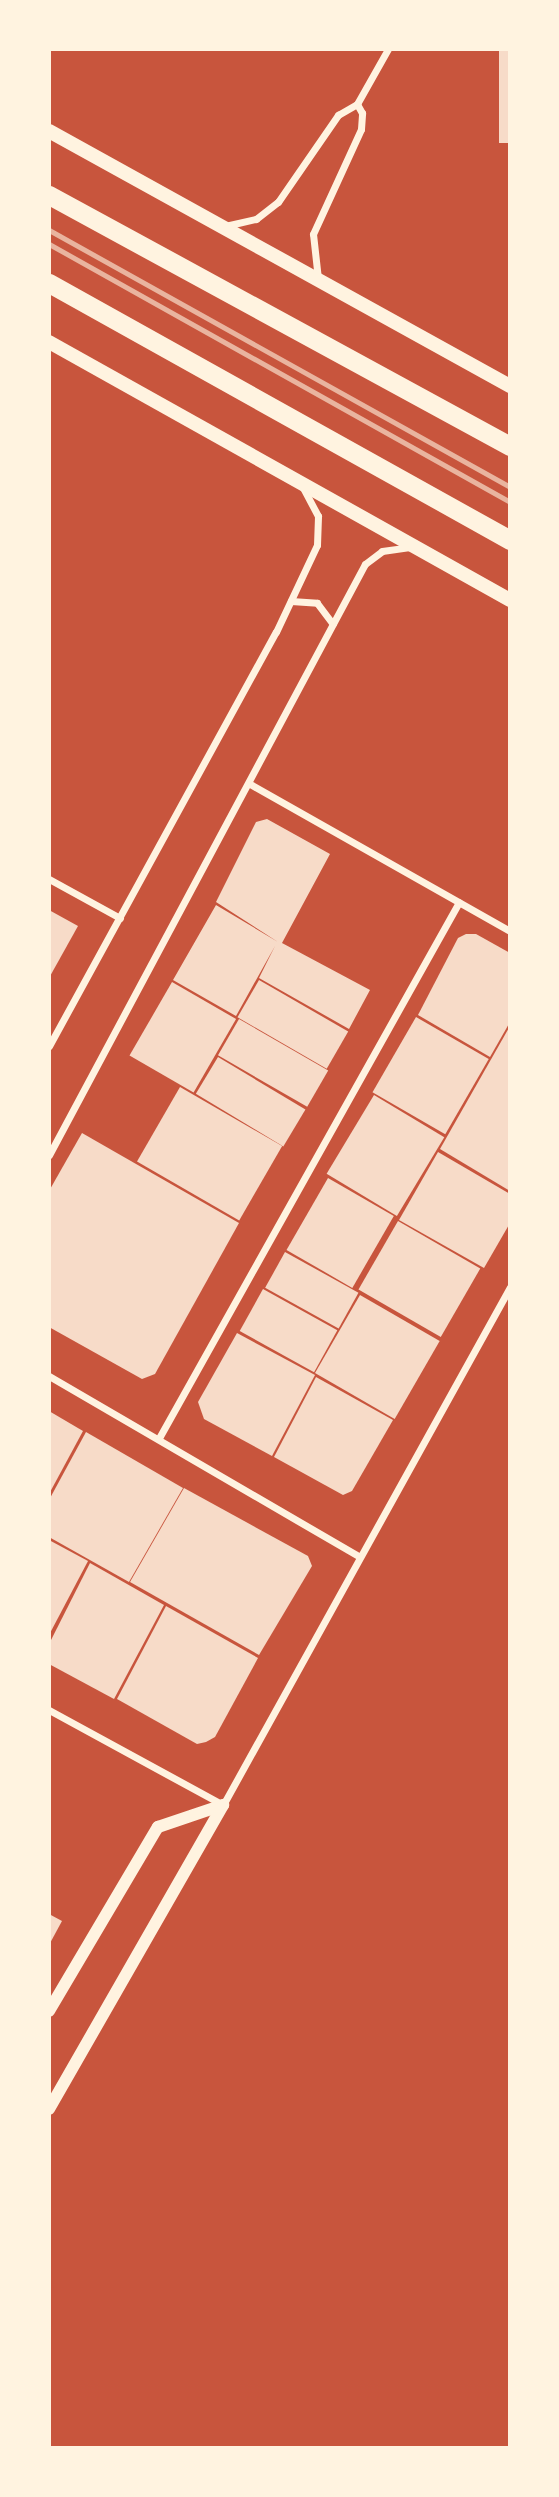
<!DOCTYPE html>
<html>
<head>
<meta charset="utf-8">
<style>
  body { margin:0 }
  #map { position:relative; width:559px; height:2497px; overflow:hidden; background:#c8553d; font-family:Rubik,sans-serif }
  div>[style] { position:absolute }
  .building>* { inset:0; background:#f7dbc8; transform-origin:0 0 }
  .minor>* { height:7px; margin:-3.5px; padding:0 3.5px; transform-origin:3.5px; border-radius:3.5px; background:#fff3e0 }
  .tertiary>* { height:12px; margin:-6px; padding:0 6px; transform-origin:6px; border-radius:6px; background:#fff3e0 }
  .secondary>* { height:14px; margin:-7px; padding:0 7px; transform-origin:7px; border-radius:7px; background:#fff3e0 }
  .trunk>* { height:19px; margin:-9.5px; padding:0 9.5px; transform-origin:9.5px; border-radius:9.5px; background:#fff3e0 }
  .rail>* { height:5px; margin:-2.5px; padding:0 2.5px; transform-origin:2.5px; border-radius:2.5px; background:#e9b49f }
  span { translate:-50% -50%; white-space:nowrap; text-align:center; line-height:1.15; -webkit-text-stroke:5px #fff3e0; paint-order:stroke }
  .frame { position:absolute; inset:0; border:51px solid #fff3e0; pointer-events:none }
</style>
</head>
<body>
<div id="map">
  <div class="building">
    <i style="left:499px;top:49px;width:11px;height:94px"></i>
    <i style="clip-path:polygon(267px 819px,330px 854px,282px 943px,370px 990px,349px 1029px,259px 978px,275px 946px,236px 1016px,173px 980px,216px 905px,278px 942px,216px 902px,256px 822px)"></i>
    <i style="clip-path:polygon(49px 910px,78px 926px,49px 978px)"></i>
    <i style="clip-path:polygon(466px 934px,476px 934px,510px 953px,510px 1022px,490px 1057px,418px 1015px,458px 938px)"></i>
    <i style="left:259px;top:980px;width:103px;height:43px;rotate:30deg"></i>
    <i style="left:172px;top:982px;width:74px;height:85px;rotate:30deg"></i>
    <i style="left:416px;top:1017px;width:84px;height:87px;rotate:30deg"></i>
    <i style="left:239px;top:1019px;width:103px;height:42px;rotate:30deg"></i>
    <i style="clip-path:polygon(510px 1026px,510px 1191px,440px 1149px)"></i>
    <i style="left:218px;top:1057px;width:102px;height:43px;rotate:31deg"></i>
    <i style="left:180px;top:1087px;width:118px;height:86px;rotate:30deg"></i>
    <i style="left:374px;top:1095px;width:82px;height:92px;rotate:31deg"></i>
    <i style="clip-path:polygon(82px 1133px,239px 1223px,155px 1374px,142px 1379px,49px 1327px,49px 1191px)"></i>
    <i style="clip-path:polygon(438px 1152px,510px 1194px,510px 1223px,484px 1268px,399px 1220px)"></i>
    <i style="left:328px;top:1178px;width:76px;height:83px;rotate:30deg"></i>
    <i style="left:398px;top:1221px;width:95px;height:79px;rotate:30deg"></i>
    <i style="left:285px;top:1252px;width:84px;height:41px;rotate:29deg"></i>
    <i style="left:263px;top:1289px;width:85px;height:48px;rotate:29deg"></i>
    <i style="left:360px;top:1295px;width:92px;height:90px;rotate:30deg"></i>
    <i style="clip-path:polygon(237px 1333px,315px 1375px,272px 1456px,204px 1419px,198px 1402px)"></i>
    <i style="clip-path:polygon(316px 1377px,393px 1420px,352px 1491px,343px 1495px,274px 1457px)"></i>
    <i style="clip-path:polygon(49px 1411px,83px 1431px,49px 1494px)"></i>
    <i style="clip-path:polygon(86px 1432px,183px 1488px,129px 1582px,49px 1537px,49px 1500px)"></i>
    <i style="clip-path:polygon(184px 1488px,308px 1556px,312px 1566px,259px 1655px,130px 1582px)"></i>
    <i style="clip-path:polygon(49px 1540px,88px 1561px,49px 1635px)"></i>
    <i style="clip-path:polygon(90px 1563px,164px 1605px,114px 1699px,49px 1664px,49px 1644px)"></i>
    <i style="clip-path:polygon(166px 1606px,258px 1658px,215px 1737px,206px 1742px,197px 1744px,117px 1699px)"></i>
    <i style="clip-path:polygon(49px 1914px,62px 1921px,49px 1945px)"></i>
  </div>
  <div class="minor">
    <i style="left:225px;top:226px;width:32px;rotate:-13deg"></i>
    <i style="left:256px;top:219px;width:28px;rotate:-38deg"></i>
    <i style="left:278px;top:202px;width:106px;rotate:-55.4deg"></i>
    <i style="left:338px;top:115px;width:22px;rotate:-30deg"></i>
    <i style="left:357px;top:104px;width:63px;rotate:-60.6deg"></i>
    <i style="left:318px;top:279px;width:45px;rotate:-96.3deg"></i>
    <i style="left:313px;top:234px;width:115px;rotate:-65.4deg"></i>
    <i style="left:361px;top:129px;width:16px;rotate:-86deg"></i>
    <i style="left:362px;top:113px;width:10px;rotate:-119deg"></i>
    <i style="left:291px;top:601px;width:26px;rotate:4deg"></i>
    <i style="left:317px;top:603px;width:26px;rotate:53deg"></i>
    <i style="left:250px;top:784px;width:299px;rotate:29.5deg"></i>
    <i style="left:49px;top:879px;width:81px;rotate:28.8deg"></i>
    <i style="left:49px;top:1046px;width:472px;rotate:-61.3deg"></i>
    <i style="left:276px;top:632px;width:96px;rotate:-64.8deg"></i>
    <i style="left:317px;top:545px;width:29px;rotate:-88deg"></i>
    <i style="left:318px;top:516px;width:34px;rotate:-118deg"></i>
    <i style="left:49px;top:1155px;width:670px;rotate:-61.87deg"></i>
    <i style="left:365px;top:564px;width:21px;rotate:-37deg"></i>
    <i style="left:382px;top:551px;width:28px;rotate:-8deg"></i>
    <i style="left:49px;top:1376px;width:358px;rotate:30.2deg"></i>
    <i style="left:159px;top:1438px;width:614px;rotate:-60.76deg"></i>
    <i style="left:49px;top:1710px;width:198px;rotate:28.6deg"></i>
    <i style="left:223px;top:1805px;width:592px;rotate:-61.01deg"></i>
  </div>
  <div class="tertiary">
    <i style="left:49px;top:2011px;width:214px;rotate:-59.4deg"></i>
    <i style="left:158px;top:1827px;width:69px;rotate:-18.7deg"></i>
    <i style="left:49px;top:2109px;width:350px;rotate:-60.2deg"></i>
  </div>
  <div class="secondary">
    <i style="left:49px;top:131px;width:527px;rotate:28.95deg"></i>
    <i style="left:49px;top:342px;width:528px;rotate:29.23deg"></i>
  </div>
  <div class="trunk">
    <i style="left:49px;top:195px;width:525px;rotate:28.57deg"></i>
    <i style="left:49px;top:283px;width:528px;rotate:29.14deg"></i>
  </div>
  <div class="rail">
    <i style="left:49px;top:230px;width:528px;rotate:29.14deg"></i>
    <i style="left:49px;top:244px;width:528px;rotate:29.23deg"></i>
  </div>
  <div class="frame"></div>
</div>
</body>
</html>
